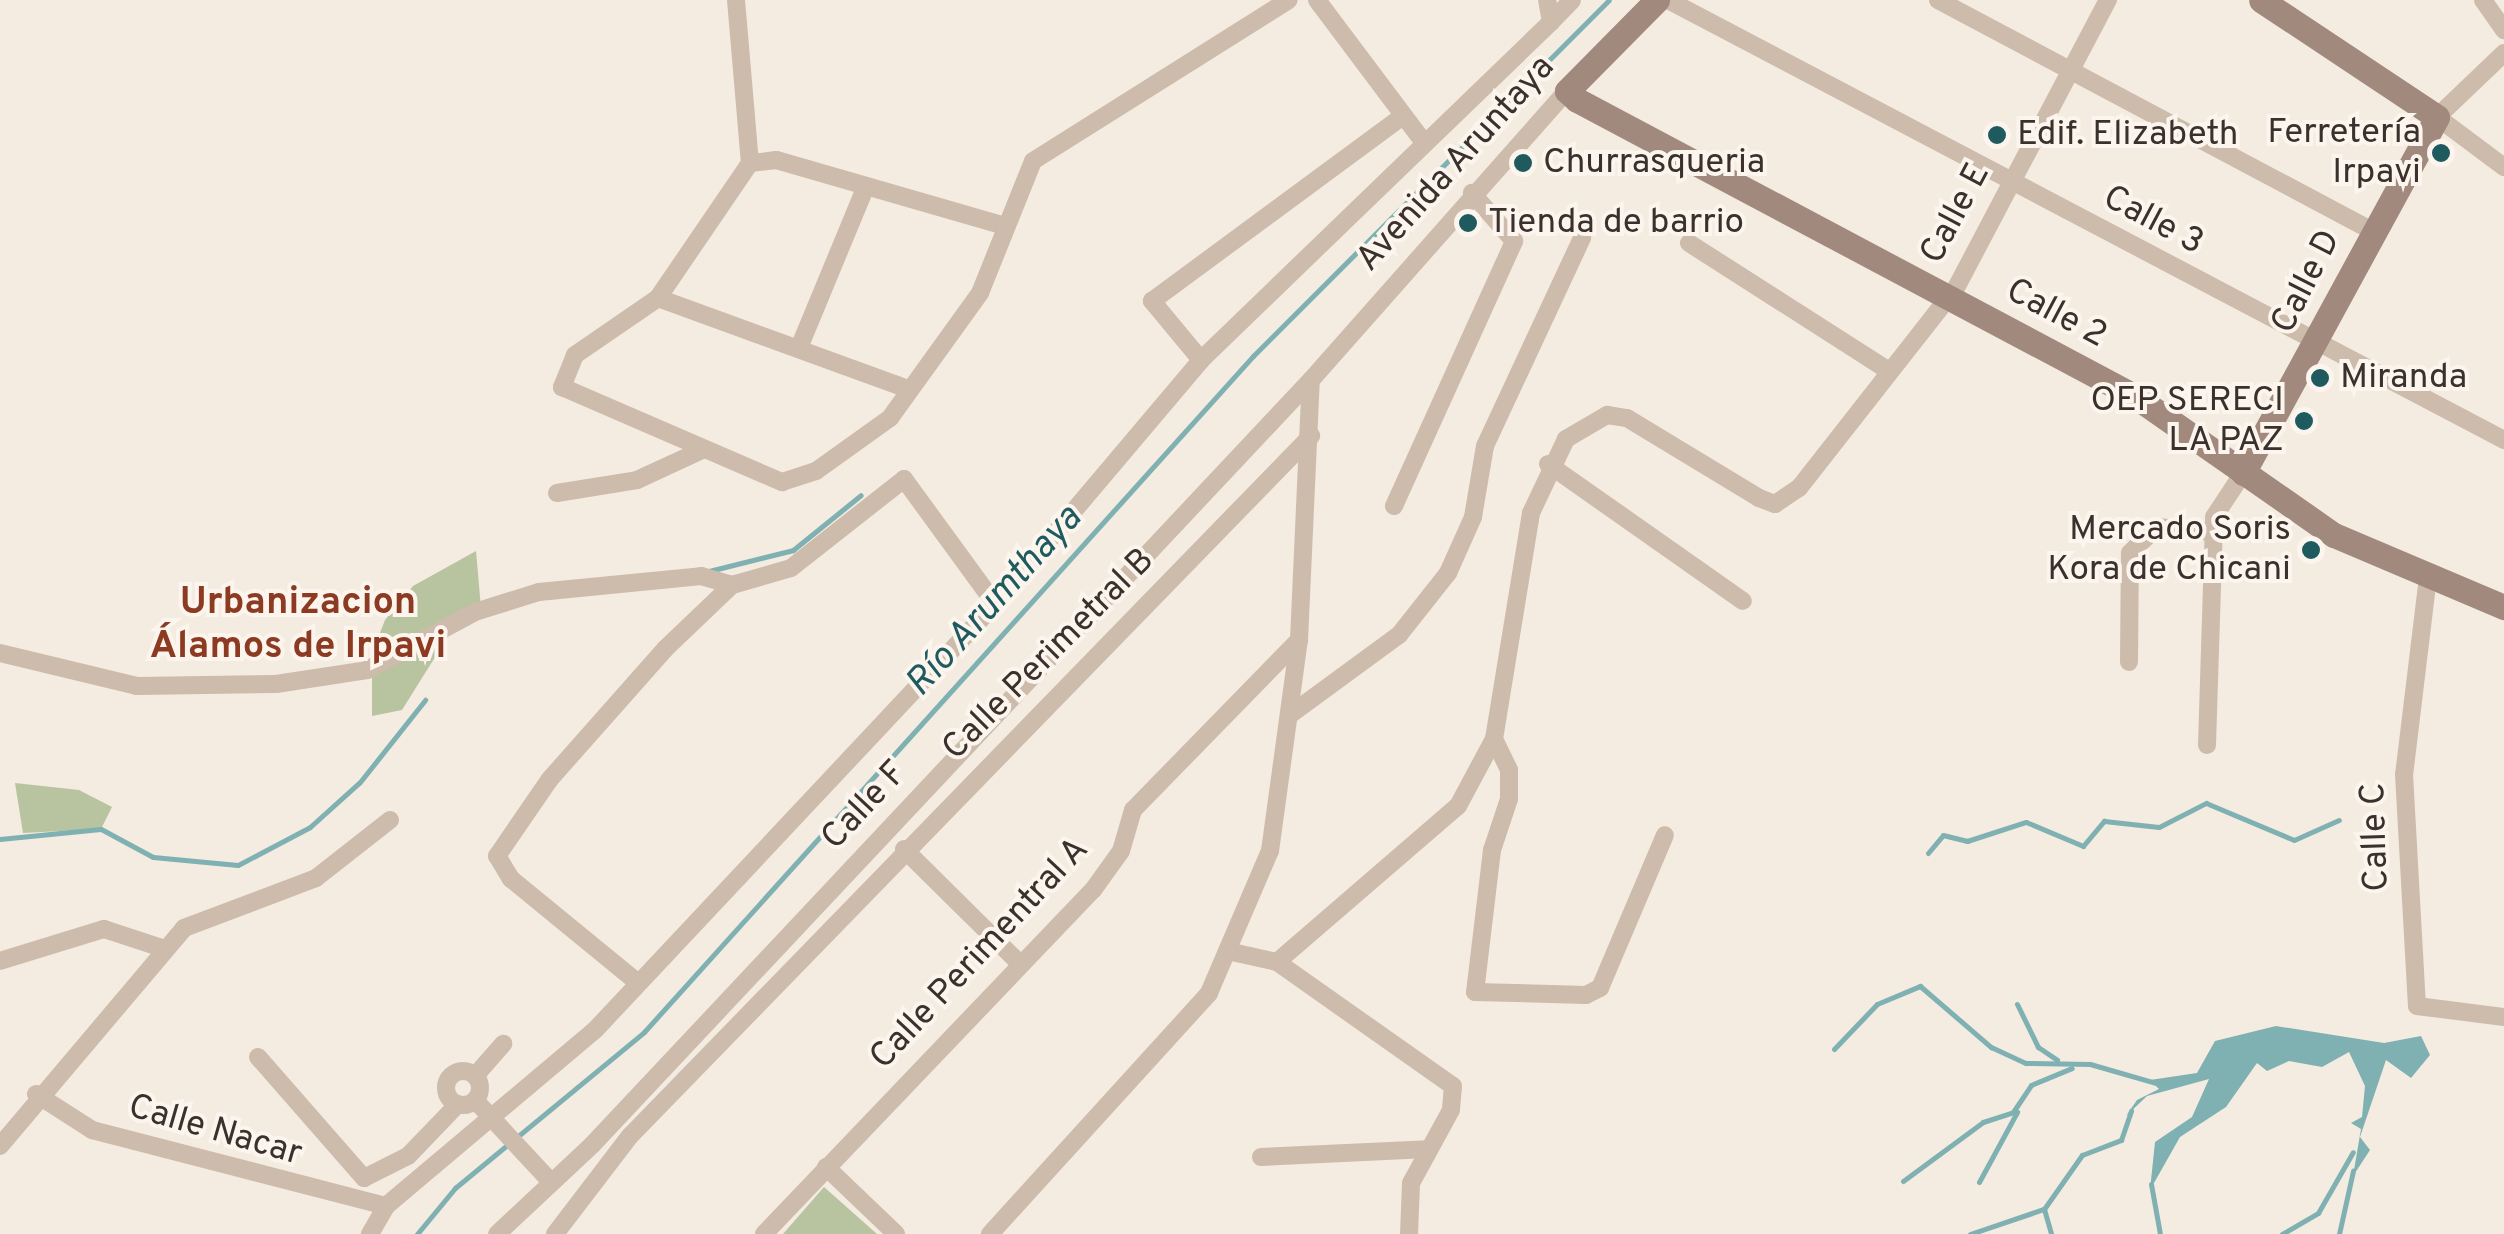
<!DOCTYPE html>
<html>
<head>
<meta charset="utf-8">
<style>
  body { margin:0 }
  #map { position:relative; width:2504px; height:1234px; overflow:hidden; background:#f4ebe1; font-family:Overpass,sans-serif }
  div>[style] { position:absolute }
  .green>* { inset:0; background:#b8c4a0 }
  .water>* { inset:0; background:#7fb0b2 }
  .stream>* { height:5px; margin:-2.5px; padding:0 2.5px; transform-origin:2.5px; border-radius:2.5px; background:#7fb0b2 }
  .street>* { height:18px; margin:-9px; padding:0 9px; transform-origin:9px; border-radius:9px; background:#cdbbac }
  .street>.ring { margin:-9px; padding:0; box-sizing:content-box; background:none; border:18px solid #cdbbac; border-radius:50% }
  .secondary>* { height:25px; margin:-12.5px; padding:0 12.5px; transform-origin:12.5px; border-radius:12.5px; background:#a18a7d }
  .dots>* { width:28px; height:28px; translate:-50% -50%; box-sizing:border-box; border:5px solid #fbf5ee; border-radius:50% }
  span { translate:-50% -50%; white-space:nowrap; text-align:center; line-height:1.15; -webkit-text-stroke:8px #fbf5ee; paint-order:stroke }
  .poi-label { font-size:35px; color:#3b302b }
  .right { translate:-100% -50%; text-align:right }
  .left { translate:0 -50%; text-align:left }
  .street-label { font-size:35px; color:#3b302b }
  .water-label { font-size:38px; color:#1f5a5e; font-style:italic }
  .neighbourhood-label { font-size:38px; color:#8c3b22; font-weight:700 }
</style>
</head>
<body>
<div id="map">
  <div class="green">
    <i style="clip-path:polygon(476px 551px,481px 608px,452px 630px,402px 710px,372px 716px,372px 653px,385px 620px,413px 586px)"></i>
    <i style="clip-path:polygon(15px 783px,79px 790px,112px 807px,101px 829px,23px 833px)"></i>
    <i style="clip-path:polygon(824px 1187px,877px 1234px,783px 1234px)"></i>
  </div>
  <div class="water">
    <i style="clip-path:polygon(2276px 1026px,2384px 1043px,2421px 1036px,2430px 1055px,2411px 1078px,2386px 1060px,2360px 1137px,2370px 1150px,2353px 1176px,2361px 1129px,2351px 1123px,2362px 1117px,2365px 1086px,2349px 1052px,2322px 1067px,2289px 1061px,2267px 1071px,2257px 1063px,2226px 1107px,2180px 1137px,2150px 1190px,2155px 1142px,2192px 1117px,2209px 1079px,2147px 1096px,2126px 1116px,2137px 1100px,2159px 1089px,2150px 1080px,2197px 1073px,2215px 1041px)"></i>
  </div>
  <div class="stream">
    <i style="left:709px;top:571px;width:87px;rotate:-14deg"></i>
    <i style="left:793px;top:550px;width:87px;rotate:-39deg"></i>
    <i style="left:0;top:839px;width:101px;rotate:-5.7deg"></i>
    <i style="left:101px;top:829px;width:59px;rotate:28.3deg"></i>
    <i style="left:153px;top:857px;width:85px;rotate:5.4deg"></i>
    <i style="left:238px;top:865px;width:81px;rotate:-27.8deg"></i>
    <i style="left:310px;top:827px;width:67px;rotate:-42deg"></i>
    <i style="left:360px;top:782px;width:105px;rotate:-51.6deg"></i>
    <i style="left:1928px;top:853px;width:23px;rotate:-50deg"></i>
    <i style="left:1943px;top:835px;width:25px;rotate:14deg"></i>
    <i style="left:1967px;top:841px;width:62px;rotate:-17.9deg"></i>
    <i style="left:2026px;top:822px;width:62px;rotate:22.8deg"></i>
    <i style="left:2083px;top:846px;width:33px;rotate:-50deg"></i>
    <i style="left:2104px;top:821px;width:55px;rotate:6.2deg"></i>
    <i style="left:2159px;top:827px;width:53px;rotate:-27.1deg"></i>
    <i style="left:2206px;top:803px;width:95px;rotate:22.8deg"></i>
    <i style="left:2294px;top:840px;width:49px;rotate:-24deg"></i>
    <i style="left:2017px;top:1004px;width:48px;rotate:64deg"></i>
    <i style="left:2038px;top:1047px;width:23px;rotate:34deg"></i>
    <i style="left:1834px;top:1049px;width:62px;rotate:-46.3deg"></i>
    <i style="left:1877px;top:1004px;width:47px;rotate:-22.7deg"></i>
    <i style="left:1920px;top:986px;width:94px;rotate:40.7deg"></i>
    <i style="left:1991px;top:1047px;width:38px;rotate:25deg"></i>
    <i style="left:2026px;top:1063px;width:64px;rotate:0.9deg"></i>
    <i style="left:2090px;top:1064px;width:69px;rotate:16.1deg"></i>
    <i style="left:1903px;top:1181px;width:99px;rotate:-36.4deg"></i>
    <i style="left:1983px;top:1122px;width:32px;rotate:-18deg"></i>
    <i style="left:2013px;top:1112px;width:32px;rotate:-56deg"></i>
    <i style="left:2031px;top:1085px;width:44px;rotate:-22.5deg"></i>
    <i style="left:1979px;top:1182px;width:80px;rotate:-61.5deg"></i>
    <i style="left:2151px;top:1184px;width:51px;rotate:79.8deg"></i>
    <i style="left:2044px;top:1209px;width:26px;rotate:74deg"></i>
    <i style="left:417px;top:1234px;width:60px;rotate:-50.4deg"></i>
    <i style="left:455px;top:1188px;width:245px;rotate:-39.5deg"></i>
    <i style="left:644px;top:1032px;width:910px;rotate:-47.98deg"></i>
    <i style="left:1253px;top:356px;width:503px;rotate:-45deg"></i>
    <i style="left:1970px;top:1234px;width:78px;rotate:-18.7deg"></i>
    <i style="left:2044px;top:1209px;width:66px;rotate:-54.9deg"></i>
    <i style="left:2082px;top:1155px;width:42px;rotate:-21deg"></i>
    <i style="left:2121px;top:1140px;width:31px;rotate:-71deg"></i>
    <i style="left:2282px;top:1234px;width:42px;rotate:-30.3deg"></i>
    <i style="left:2318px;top:1213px;width:70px;rotate:-60.2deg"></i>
    <i style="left:2339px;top:1234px;width:65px;rotate:-77.5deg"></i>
  </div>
  <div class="street">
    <i style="left:736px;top:0;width:164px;rotate:85.1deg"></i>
    <i style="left:1317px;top:0;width:176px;rotate:53.1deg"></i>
    <i style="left:1668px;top:0;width:945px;rotate:27.76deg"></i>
    <i style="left:1938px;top:0;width:493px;rotate:28deg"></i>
    <i style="left:2483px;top:0;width:37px;rotate:55deg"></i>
    <i style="left:1551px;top:22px;width:30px;rotate:-46deg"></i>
    <i style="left:2504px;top:53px;width:93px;rotate:136.3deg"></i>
    <i style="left:2437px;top:117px;width:84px;rotate:36.7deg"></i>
    <i style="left:1005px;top:226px;width:238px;rotate:-163.9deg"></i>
    <i style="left:776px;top:160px;width:26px;rotate:173deg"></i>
    <i style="left:750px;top:163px;width:163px;rotate:124.3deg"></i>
    <i style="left:658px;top:298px;width:101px;rotate:145.5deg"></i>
    <i style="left:575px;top:355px;width:35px;rotate:112deg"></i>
    <i style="left:562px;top:387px;width:240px;rotate:23.4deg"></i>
    <i style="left:782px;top:482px;width:36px;rotate:-18deg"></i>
    <i style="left:816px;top:471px;width:91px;rotate:-35.6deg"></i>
    <i style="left:890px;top:418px;width:154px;rotate:-54.2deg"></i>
    <i style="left:980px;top:293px;width:142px;rotate:-68.1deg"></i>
    <i style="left:1033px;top:161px;width:302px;rotate:-32.2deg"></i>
    <i style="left:1689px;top:243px;width:234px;rotate:32.6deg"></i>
    <i style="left:658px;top:298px;width:266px;rotate:20deg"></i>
    <i style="left:801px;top:343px;width:165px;rotate:-67.5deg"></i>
    <i style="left:1201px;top:360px;width:77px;rotate:-129.7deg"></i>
    <i style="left:1152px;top:301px;width:310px;rotate:-36.4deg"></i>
    <i style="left:1548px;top:464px;width:238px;rotate:35.1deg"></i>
    <i style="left:557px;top:493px;width:81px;rotate:-9.2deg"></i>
    <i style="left:637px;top:480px;width:72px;rotate:-24.8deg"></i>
    <i style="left:1394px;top:506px;width:291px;rotate:-65.6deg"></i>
    <i style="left:1514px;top:241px;width:64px;rotate:-131.2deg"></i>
    <i style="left:2428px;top:577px;width:198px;rotate:96.9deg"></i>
    <i style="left:2404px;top:774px;width:232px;rotate:86.8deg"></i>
    <i style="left:2417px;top:1006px;width:88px;rotate:7.2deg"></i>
    <i style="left:0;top:653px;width:141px;rotate:13.5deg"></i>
    <i style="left:137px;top:686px;width:139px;rotate:-0.8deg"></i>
    <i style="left:276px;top:684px;width:92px;rotate:-8.7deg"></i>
    <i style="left:367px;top:670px;width:123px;rotate:-28.2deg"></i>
    <i style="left:475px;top:612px;width:67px;rotate:-17.4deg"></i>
    <i style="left:539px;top:592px;width:163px;rotate:-5.6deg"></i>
    <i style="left:701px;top:576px;width:32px;rotate:16deg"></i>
    <i style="left:2129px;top:662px;width:109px;rotate:-89.5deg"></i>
    <i style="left:2130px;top:553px;width:37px;rotate:-44deg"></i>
    <i style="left:2157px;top:527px;width:56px;rotate:5.1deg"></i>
    <i style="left:1291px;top:714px;width:134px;rotate:-36.2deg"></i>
    <i style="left:1399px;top:635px;width:79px;rotate:-51.7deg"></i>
    <i style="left:1448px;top:573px;width:61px;rotate:-65.9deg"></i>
    <i style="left:1473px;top:517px;width:72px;rotate:-80.4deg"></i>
    <i style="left:1485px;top:446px;width:230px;rotate:-65deg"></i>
    <i style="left:1494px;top:739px;width:34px;rotate:64deg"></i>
    <i style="left:1509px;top:770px;width:29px;rotate:90deg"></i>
    <i style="left:1509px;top:799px;width:54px;rotate:108.4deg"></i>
    <i style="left:1492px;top:850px;width:143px;rotate:96.8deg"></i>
    <i style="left:1475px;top:992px;width:111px;rotate:1.5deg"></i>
    <i style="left:1586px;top:995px;width:16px;rotate:-27deg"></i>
    <i style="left:1600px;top:988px;width:166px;rotate:-67deg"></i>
    <i style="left:2207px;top:745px;width:228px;rotate:-88.2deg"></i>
    <i style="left:2214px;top:517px;width:53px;rotate:-56.6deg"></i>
    <i style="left:904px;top:849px;width:162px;rotate:44.7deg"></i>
    <i style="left:1232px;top:952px;width:46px;rotate:12.5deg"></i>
    <i style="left:1277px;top:962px;width:239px;rotate:-40.8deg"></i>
    <i style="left:1458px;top:806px;width:76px;rotate:-61.8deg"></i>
    <i style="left:1494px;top:739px;width:229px;rotate:-80.7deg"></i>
    <i style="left:1531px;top:513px;width:82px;rotate:-64.7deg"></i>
    <i style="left:1566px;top:439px;width:48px;rotate:-30.3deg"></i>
    <i style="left:1607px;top:415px;width:20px;rotate:9deg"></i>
    <i style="left:1627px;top:418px;width:154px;rotate:31.2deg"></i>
    <i style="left:1759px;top:498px;width:17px;rotate:21deg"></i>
    <i style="left:1775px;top:504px;width:29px;rotate:-34deg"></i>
    <i style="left:1799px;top:488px;width:254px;rotate:-51.9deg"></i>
    <i style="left:1956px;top:288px;width:326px;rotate:-62.2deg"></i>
    <i style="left:0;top:961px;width:109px;rotate:-17.1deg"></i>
    <i style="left:104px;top:929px;width:61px;rotate:18.1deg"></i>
    <i style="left:1277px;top:962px;width:215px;rotate:35.2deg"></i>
    <i style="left:1453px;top:1086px;width:24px;rotate:95deg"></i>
    <i style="left:1451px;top:1110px;width:83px;rotate:118.7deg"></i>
    <i style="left:1411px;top:1183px;width:51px;rotate:92.2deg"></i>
    <i style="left:637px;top:982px;width:163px;rotate:-140.7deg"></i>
    <i style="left:511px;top:879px;width:27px;rotate:-121deg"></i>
    <i style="left:497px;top:856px;width:93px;rotate:-55.5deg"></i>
    <i style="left:550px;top:779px;width:174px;rotate:-48.5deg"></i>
    <i style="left:665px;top:649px;width:93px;rotate:-43.7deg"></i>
    <i style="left:732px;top:585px;width:61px;rotate:-16.1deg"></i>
    <i style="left:791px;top:568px;width:144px;rotate:-38.2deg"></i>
    <i style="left:904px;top:479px;width:155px;rotate:53.9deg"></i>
    <i style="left:258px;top:1057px;width:161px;rotate:48.8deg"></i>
    <i style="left:364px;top:1178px;width:49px;rotate:-26.6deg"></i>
    <i style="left:408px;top:1156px;width:72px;rotate:-46.1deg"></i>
    <i class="ring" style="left:446px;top:1071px;width:16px;height:16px"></i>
    <i style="left:475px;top:1076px;width:43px;rotate:-48.8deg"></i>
    <i style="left:36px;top:1094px;width:67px;rotate:32.7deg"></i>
    <i style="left:92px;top:1130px;width:304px;rotate:14.5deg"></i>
    <i style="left:475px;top:1100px;width:109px;rotate:47.2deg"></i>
    <i style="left:0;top:1146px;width:285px;rotate:-49.8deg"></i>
    <i style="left:184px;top:928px;width:141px;rotate:-20.7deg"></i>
    <i style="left:316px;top:878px;width:94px;rotate:-38.1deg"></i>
    <i style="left:1261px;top:1157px;width:167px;rotate:-2.7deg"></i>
    <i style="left:826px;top:1167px;width:97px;rotate:43.7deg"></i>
    <i style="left:370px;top:1234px;width:32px;rotate:-60deg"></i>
    <i style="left:386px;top:1206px;width:273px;rotate:-40.1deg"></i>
    <i style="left:595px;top:1030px;width:584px;rotate:-46.8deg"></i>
    <i style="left:995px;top:604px;width:319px;rotate:-49.8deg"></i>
    <i style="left:1201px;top:360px;width:487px;rotate:-44deg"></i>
    <i style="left:1551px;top:22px;width:22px;rotate:-100deg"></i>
    <i style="left:497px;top:1234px;width:130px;rotate:-43.1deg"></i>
    <i style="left:592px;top:1145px;width:1050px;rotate:-46.78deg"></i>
    <i style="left:1311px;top:380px;width:386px;rotate:-48.5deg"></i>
    <i style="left:555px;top:1234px;width:123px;rotate:-52.6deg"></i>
    <i style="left:630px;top:1136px;width:977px;rotate:-45.79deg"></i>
    <i style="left:764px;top:1234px;width:476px;rotate:-46.3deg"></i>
    <i style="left:1093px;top:890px;width:48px;rotate:-54.3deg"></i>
    <i style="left:1121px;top:851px;width:43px;rotate:-73.7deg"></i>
    <i style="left:1133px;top:810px;width:238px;rotate:-45.7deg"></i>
    <i style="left:990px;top:1234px;width:326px;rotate:-47.7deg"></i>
    <i style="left:1209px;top:993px;width:155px;rotate:-66.8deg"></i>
    <i style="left:1270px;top:851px;width:213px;rotate:-82.2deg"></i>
    <i style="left:1299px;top:640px;width:260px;rotate:-87.4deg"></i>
  </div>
  <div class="secondary">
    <i style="left:1657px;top:0;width:128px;rotate:134.7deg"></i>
    <i style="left:1567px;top:91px;width:13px;rotate:42deg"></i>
    <i style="left:1577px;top:100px;width:633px;rotate:27.98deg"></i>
    <i style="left:2136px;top:397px;width:241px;rotate:34.9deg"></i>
    <i style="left:2334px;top:535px;width:185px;rotate:23deg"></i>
    <i style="left:2243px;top:473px;width:405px;rotate:-61.4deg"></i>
    <i style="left:2437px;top:117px;width:211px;rotate:-146.4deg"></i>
  </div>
  <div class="dots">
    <i style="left:1997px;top:135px;background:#1f5a5e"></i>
    <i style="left:2441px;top:153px;background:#1f5a5e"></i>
    <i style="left:1523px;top:163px;background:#1f5a5e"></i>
    <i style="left:1468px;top:223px;background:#1f5a5e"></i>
    <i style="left:2320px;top:378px;background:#1f5a5e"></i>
    <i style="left:2304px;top:421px;background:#1f5a5e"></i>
    <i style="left:2311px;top:550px;background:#1f5a5e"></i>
  </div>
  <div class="poi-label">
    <span class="right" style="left:2421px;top:153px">Ferretería<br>Irpavi</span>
    <span class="left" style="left:2017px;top:135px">Edif. Elizabeth</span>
    <span class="left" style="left:1543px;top:163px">Churrasqueria</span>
    <span class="left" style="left:1488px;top:223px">Tienda de barrio</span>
    <span class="left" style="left:2340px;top:378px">Miranda</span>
    <span class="right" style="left:2284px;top:421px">OEP SERECI<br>LA PAZ</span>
    <span class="right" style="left:2291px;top:550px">Mercado Soris<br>Kora de Chicani</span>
  </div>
  <div class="street-label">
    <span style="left:1456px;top:164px;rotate:-48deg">Avenida Aruntaya</span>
    <span style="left:1956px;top:214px;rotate:-62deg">Calle E</span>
    <span style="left:2153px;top:221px;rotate:28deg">Calle 3</span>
    <span style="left:2307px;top:282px;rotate:-63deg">Calle D</span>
    <span style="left:2056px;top:314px;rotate:28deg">Calle 2</span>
    <span style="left:1049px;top:655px;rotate:-45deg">Calle Perimetral B</span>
    <span style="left:865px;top:806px;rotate:-47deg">Calle F</span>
    <span style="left:2376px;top:837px;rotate:-92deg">Calle C</span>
    <span style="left:980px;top:954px;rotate:-47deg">Calle Perimentral A</span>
    <span style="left:215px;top:1131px;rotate:16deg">Calle Nacar</span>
  </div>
  <div class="water-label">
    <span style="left:995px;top:602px;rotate:-48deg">Río Arumthaya</span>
  </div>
  <div class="neighbourhood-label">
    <span style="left:298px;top:626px">Urbanizacion<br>Álamos de Irpavi</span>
  </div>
</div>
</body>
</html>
